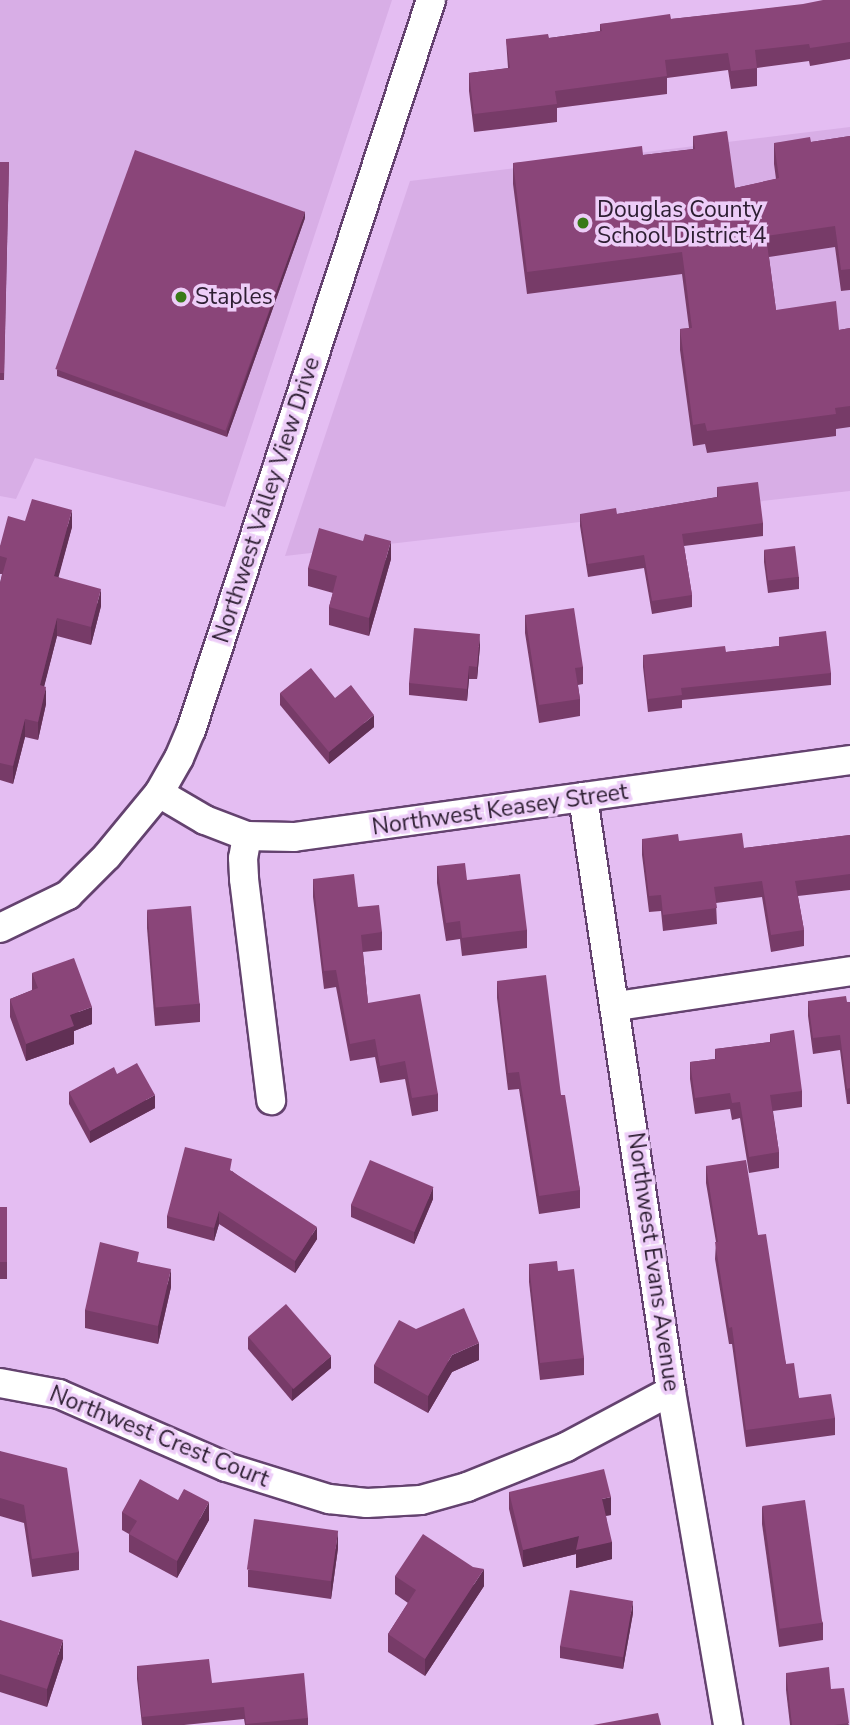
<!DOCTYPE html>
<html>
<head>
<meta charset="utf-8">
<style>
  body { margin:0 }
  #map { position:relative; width:850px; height:1725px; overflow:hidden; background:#e4bdf2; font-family:"Nunito Sans",sans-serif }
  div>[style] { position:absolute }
  .built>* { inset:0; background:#d8aee6 }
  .roads { filter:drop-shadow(2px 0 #64426f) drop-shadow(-2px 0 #64426f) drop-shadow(0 2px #64426f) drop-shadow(0 -2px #64426f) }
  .minor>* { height:28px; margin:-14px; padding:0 14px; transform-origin:14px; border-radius:14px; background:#fff }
  .wall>* { inset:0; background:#773b68; transform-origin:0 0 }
  .shaded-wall>* { inset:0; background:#613055 }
  .building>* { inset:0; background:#8a4579; transform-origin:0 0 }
  .dots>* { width:19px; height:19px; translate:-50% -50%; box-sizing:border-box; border:4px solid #edcdf8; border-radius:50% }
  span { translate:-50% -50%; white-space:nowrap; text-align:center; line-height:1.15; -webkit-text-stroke:7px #edcdf8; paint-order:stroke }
  .poi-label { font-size:23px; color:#2d1e32 }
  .left { translate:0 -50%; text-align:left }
  .street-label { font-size:23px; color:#2d1e32 }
</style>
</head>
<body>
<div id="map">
  <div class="built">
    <i style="clip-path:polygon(0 0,392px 0,225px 507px,35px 458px,16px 499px,0 496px)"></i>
    <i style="clip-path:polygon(850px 127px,850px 491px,285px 556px,410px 181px)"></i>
  </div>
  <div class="roads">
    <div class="minor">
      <i style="left:159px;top:793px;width:53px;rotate:30.4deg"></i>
      <i style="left:205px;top:820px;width:45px;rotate:20.9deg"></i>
      <i style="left:247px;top:836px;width:47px;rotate:1.2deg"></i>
      <i style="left:294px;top:837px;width:561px;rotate:-7.88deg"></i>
      <i style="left:583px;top:797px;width:600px;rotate:81.57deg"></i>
      <i style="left:671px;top:1391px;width:339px;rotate:80.3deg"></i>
      <i style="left:247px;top:836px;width:22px;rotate:100deg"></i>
      <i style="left:243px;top:858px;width:21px;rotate:87deg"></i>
      <i style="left:244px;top:879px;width:223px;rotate:83deg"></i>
      <i style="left:0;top:928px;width:76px;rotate:-25.9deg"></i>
      <i style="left:68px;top:895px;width:55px;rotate:-45deg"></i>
      <i style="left:107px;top:856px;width:82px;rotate:-50.5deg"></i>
      <i style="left:159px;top:793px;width:40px;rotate:-60.3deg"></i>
      <i style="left:179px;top:758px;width:30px;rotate:-67deg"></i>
      <i style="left:191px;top:730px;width:768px;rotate:-71.8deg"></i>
      <i style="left:617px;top:1006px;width:236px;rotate:-8.5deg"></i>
      <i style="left:0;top:1383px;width:60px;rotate:10.6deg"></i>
      <i style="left:59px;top:1394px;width:182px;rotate:23.6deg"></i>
      <i style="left:226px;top:1467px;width:108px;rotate:17.3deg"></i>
      <i style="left:329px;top:1499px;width:38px;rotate:6deg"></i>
      <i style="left:367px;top:1503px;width:54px;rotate:-3.2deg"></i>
      <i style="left:421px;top:1500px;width:48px;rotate:-15.8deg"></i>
      <i style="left:467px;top:1487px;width:107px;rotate:-22deg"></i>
      <i style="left:566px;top:1447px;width:119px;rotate:-28.1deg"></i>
    </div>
  </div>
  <div class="wall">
    <i style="clip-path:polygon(850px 0,850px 59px,810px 66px,809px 61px,757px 68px,757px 86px,731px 89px,728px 70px,667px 78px,667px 94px,557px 108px,557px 122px,474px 132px,469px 91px,469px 73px,508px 68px,506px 39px,549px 38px,600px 31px,600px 24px,671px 19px)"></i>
    <i style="clip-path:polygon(693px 136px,735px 188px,776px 179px,774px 164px,774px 143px,811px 142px,850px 136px,850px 290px,841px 291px,835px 247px,769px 257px,776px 310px,839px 330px,850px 328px,850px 427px,836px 429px,836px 436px,707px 453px,705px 444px,693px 446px,680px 350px,680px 329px,689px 328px,682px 274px,527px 294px,513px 184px,513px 163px,643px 155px,693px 149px)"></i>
    <i style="clip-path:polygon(0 162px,9px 162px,4px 380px,0 380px)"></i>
    <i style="clip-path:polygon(305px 218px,227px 437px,57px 376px,57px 370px)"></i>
    <i style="clip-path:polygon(717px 487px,763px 523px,763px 536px,684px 546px,692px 595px,692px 607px,652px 614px,644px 568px,588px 577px,580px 526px,580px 514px,617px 514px,717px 497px)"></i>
    <i style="clip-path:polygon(25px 521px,72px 527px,58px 577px,101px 606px,91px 645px,57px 636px,44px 686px,46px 704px,38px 740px,25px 737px,13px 784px,0 780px,0 583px,2px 574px,0 574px,0 546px)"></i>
    <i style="clip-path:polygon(764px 550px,799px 577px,799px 589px,768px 593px,764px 562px)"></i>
    <i style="clip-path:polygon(391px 559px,369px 636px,329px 625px,329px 607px,333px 593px,308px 586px,308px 568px)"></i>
    <i style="clip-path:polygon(525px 615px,583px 667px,583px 684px,578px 685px,580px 699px,580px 716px,539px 723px,525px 633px)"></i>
    <i style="clip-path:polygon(779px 637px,831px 673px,831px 685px,682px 700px,682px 708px,648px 712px,643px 667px,643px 655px,726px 652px,779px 646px)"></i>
    <i style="clip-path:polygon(480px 646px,477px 679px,469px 679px,467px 701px,409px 695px,409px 683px)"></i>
    <i style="clip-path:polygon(280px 693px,374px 727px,329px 764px,280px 705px)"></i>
    <i style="clip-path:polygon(850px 835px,850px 890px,798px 896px,804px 930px,804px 946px,771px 952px,762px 897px,716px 903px,717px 924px,663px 931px,661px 911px,649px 912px,642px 855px,642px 839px,679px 841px,744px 848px)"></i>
    <i style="clip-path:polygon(437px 866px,467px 880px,527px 930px,527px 948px,462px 956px,460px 939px,446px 941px,437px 883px)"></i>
    <i style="clip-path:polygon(313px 879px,358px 907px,382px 932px,382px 950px,363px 952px,368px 1003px,438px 1094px,438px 1111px,412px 1116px,405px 1079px,380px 1083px,375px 1057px,350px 1061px,336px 987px,324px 989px,313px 897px)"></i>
    <i style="clip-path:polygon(147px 910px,200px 1004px,200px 1022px,155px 1026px,147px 928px)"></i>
    <i style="clip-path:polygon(32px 973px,92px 1024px,74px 1031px,74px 1044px,26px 1061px,10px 1017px,10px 999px,32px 990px)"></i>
    <i style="clip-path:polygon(497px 981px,561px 1095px,580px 1190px,580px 1208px,539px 1214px,519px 1089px,508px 1090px,497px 998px)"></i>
    <i style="clip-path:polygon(808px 1001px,850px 1002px,850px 1104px,847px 1104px,840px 1050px,813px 1054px,808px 1016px)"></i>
    <i style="clip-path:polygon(770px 1034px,802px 1091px,802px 1107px,773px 1111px,779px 1152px,779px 1168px,749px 1173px,740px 1118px,732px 1120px,730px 1109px,695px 1114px,690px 1079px,690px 1062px,715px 1059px,715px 1049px,770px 1042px)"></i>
    <i style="clip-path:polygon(117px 1074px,155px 1108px,90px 1143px,69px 1104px,69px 1092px)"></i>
    <i style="clip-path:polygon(706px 1166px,758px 1235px,786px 1364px,799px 1398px,835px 1418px,835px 1435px,746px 1447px,732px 1344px,729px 1344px,715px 1259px,716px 1242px,706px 1183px)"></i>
    <i style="clip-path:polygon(232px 1171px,317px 1239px,295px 1273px,219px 1224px,214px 1241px,167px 1228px,167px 1216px)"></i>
    <i style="clip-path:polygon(433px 1199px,414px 1244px,351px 1217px,351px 1205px)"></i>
    <i style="left:0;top:1207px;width:7px;height:72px"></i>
    <i style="clip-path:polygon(139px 1262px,171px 1287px,158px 1344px,85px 1328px,85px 1310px)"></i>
    <i style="clip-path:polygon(529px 1264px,558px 1271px,584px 1358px,584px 1375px,540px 1380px,529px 1282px)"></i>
    <i style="clip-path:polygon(248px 1337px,331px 1368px,292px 1401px,248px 1349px)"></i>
    <i style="clip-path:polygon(479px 1360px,452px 1372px,428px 1413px,374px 1383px,374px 1365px)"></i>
    <i style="clip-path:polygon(0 1451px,79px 1552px,79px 1570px,32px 1577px,24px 1523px,0 1516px)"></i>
    <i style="clip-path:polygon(509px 1492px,611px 1515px,606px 1516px,612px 1559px,576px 1568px,576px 1554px,523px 1567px,509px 1509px)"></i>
    <i style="clip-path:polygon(762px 1506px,823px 1623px,823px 1640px,779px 1647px,762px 1524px)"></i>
    <i style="clip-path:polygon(122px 1512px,209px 1520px,177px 1578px,129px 1552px,129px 1534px,122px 1530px)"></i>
    <i style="clip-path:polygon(338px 1548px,331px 1599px,248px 1587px,248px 1570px)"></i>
    <i style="clip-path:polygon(395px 1576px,484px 1586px,425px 1676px,388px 1652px,388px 1634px,408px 1603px,395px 1594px)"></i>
    <i style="clip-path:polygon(633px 1613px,623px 1669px,560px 1658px,560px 1646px)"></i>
    <i style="clip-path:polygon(0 1620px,63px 1658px,47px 1707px,0 1692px)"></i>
    <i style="clip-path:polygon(137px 1666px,212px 1683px,308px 1718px,308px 1725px,245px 1725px,244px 1719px,184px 1725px,142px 1725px,137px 1679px)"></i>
    <i style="clip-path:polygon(786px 1673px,831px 1689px,849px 1725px,790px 1725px,786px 1690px)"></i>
  </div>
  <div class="shaded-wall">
    <i style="clip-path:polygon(305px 211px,305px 218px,227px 437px,227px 431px)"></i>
    <i style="clip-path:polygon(72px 510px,72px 527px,54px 594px,54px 576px)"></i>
    <i style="clip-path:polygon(391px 541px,391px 559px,369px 636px,369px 618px)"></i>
    <i style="clip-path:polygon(101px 589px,101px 606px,91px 645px,91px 627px)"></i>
    <i style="clip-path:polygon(57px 618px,57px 636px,40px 703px,40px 685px)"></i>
    <i style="clip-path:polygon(480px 634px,480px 646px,477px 679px,477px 667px)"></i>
    <i style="clip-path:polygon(469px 666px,469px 679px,467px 701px,467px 689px)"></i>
    <i style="clip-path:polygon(46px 687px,46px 704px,38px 740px,38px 722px)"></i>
    <i style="clip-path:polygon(374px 715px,374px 727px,329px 764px,329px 752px)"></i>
    <i style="clip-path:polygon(25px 719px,25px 737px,13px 784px,13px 766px)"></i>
    <i style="clip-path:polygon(92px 1007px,92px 1024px,74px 1031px,74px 1044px,26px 1061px,26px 1044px,70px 1015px)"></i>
    <i style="clip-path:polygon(155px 1095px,155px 1108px,90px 1143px,90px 1131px)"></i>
    <i style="clip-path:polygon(433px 1187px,433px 1199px,414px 1244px,414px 1232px)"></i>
    <i style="clip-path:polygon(219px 1211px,219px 1224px,214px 1241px,214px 1228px)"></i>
    <i style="clip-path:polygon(317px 1227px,317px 1239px,295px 1273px,295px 1261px)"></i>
    <i style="clip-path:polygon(171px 1269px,171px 1287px,158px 1344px,158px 1326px)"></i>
    <i style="clip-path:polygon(479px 1343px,479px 1360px,452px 1372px,428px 1413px,428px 1396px,452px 1355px)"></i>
    <i style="clip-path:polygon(331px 1356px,331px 1368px,292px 1401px,292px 1389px)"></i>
    <i style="clip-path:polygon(611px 1497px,611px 1515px,602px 1516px,602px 1499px)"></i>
    <i style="clip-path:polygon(209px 1502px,209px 1520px,177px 1578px,177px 1561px)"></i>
    <i style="clip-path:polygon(338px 1531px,338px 1548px,331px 1599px,331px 1581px)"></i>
    <i style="clip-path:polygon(579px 1536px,612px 1542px,612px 1559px,576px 1568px,576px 1554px,523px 1567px,523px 1550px)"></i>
    <i style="clip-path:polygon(484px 1569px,484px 1586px,425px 1676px,425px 1659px)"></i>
    <i style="clip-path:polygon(633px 1601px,633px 1613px,623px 1669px,623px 1657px)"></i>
    <i style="clip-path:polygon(63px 1640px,63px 1658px,47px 1707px,47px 1689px)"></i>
  </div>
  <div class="building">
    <i style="clip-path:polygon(823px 0,850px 0,850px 42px,810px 48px,809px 44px,755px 50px,757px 68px,731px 71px,728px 53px,665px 60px,667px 76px,555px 91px,557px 104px,474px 114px,469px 73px,510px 68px,506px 39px,548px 34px,549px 38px,602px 31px,600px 24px,670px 14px,671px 19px,803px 4px)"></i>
    <i style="clip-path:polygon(727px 131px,735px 188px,779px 178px,774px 143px,810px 137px,811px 142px,850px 136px,850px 269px,841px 270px,835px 226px,766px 236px,776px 310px,836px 301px,839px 330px,850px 328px,850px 406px,835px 408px,836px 414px,707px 431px,705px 423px,693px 425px,680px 329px,692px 328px,682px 252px,527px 272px,513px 163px,642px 146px,643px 155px,695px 149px,693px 136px)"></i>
    <i style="left:135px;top:150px;width:181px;height:233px;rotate:20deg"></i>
    <i style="clip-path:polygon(0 162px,9px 162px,4px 373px,0 373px)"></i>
    <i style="clip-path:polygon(758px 482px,763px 523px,682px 534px,692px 595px,652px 601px,644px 555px,588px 564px,580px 514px,616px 508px,617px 514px,718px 497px,717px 487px)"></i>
    <i style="clip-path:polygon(32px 499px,72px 510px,54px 576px,101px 589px,91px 627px,57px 618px,40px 685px,46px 687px,38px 722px,25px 719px,13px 766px,0 763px,0 583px,7px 558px,0 556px,0 546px,8px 516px,25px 521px)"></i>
    <i style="clip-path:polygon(319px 528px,363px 541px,365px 534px,391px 541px,369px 618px,329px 607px,337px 576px,308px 568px)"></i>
    <i style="left:795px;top:546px;width:31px;height:31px;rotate:83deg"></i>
    <i style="clip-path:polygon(574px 608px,583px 667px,575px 668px,580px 699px,539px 705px,525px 615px)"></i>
    <i style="clip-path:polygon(414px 628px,480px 634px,477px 667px,469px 666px,467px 689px,409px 683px)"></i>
    <i style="clip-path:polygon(826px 631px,831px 673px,681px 688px,682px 695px,648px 699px,643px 655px,725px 646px,726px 652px,779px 646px,779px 637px)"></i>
    <i style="clip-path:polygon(311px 668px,335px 698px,351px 685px,374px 715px,329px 752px,280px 693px)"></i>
    <i style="clip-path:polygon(742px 833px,744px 848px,850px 835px,850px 874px,795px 881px,804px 930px,771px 935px,762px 881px,714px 887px,717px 908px,663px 915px,661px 895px,649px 896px,642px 839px,678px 834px,679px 841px)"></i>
    <i style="clip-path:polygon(465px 863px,467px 880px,520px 874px,527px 930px,462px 938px,460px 921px,446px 923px,437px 866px)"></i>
    <i style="clip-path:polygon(354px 874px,358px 907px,379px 905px,382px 932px,361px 935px,368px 1003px,420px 994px,438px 1094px,412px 1098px,405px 1061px,380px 1066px,375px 1039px,350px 1044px,336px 970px,324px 971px,313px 879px)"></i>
    <i style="left:191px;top:906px;width:98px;height:44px;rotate:85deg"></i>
    <i style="clip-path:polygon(74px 958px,92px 1007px,70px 1015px,74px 1026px,26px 1044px,10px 999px,38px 988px,32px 973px)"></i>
    <i style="clip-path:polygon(546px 975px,561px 1095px,565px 1095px,580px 1190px,539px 1196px,519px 1072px,508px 1073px,497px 981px)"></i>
    <i style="clip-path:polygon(846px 996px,847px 1002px,850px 1002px,850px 1088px,847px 1089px,840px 1035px,813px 1038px,808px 1001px)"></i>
    <i style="clip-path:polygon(794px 1030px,802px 1091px,770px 1095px,779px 1152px,749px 1157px,740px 1102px,732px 1103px,730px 1093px,695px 1098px,690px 1062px,716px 1059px,715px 1049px,771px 1042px,770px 1034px)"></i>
    <i style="clip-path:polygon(137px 1063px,155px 1095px,90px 1131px,69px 1092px,114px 1067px,117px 1074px)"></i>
    <i style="clip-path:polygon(185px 1147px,232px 1159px,230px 1170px,317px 1227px,295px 1261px,219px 1211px,214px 1228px,167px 1216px)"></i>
    <i style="left:370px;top:1160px;width:69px;height:49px;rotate:23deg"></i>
    <i style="clip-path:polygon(746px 1160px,758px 1235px,766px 1234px,786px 1364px,794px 1363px,799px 1398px,831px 1394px,835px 1418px,746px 1430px,732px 1327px,729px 1328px,715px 1242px,718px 1242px,706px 1166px)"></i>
    <i style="left:0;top:1207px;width:7px;height:55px"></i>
    <i style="clip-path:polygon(100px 1242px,139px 1252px,137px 1262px,171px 1269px,158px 1326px,85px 1310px)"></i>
    <i style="clip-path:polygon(557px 1261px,558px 1271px,574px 1269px,584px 1358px,540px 1363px,529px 1264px)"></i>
    <i style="left:286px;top:1304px;width:69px;height:50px;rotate:49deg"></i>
    <i style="clip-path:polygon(464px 1308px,479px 1343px,452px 1355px,428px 1396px,374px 1365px,399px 1320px,416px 1329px)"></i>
    <i style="clip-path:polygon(0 1451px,67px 1468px,79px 1552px,32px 1559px,24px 1505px,0 1498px)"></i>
    <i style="clip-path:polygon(604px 1469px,611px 1497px,602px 1499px,612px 1542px,576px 1550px,579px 1536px,523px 1550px,509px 1492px)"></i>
    <i style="clip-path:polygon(140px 1479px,178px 1500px,184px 1489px,209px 1502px,177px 1561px,129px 1534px,137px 1521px,122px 1512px)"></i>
    <i style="left:805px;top:1500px;width:124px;height:43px;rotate:82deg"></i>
    <i style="left:254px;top:1519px;width:85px;height:51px;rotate:8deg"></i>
    <i style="clip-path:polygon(423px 1534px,473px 1567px,484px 1569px,425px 1659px,388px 1634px,416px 1590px,395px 1576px)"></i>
    <i style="left:570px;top:1590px;width:64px;height:57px;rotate:10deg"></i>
    <i style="clip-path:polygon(0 1620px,63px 1640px,47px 1689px,0 1674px)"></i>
    <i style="clip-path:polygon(209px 1659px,212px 1683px,304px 1673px,308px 1718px,246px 1724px,244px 1707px,142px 1717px,137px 1666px)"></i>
    <i style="clip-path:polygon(829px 1667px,831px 1689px,844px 1688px,849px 1723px,834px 1725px,792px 1725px,786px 1673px)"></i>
    <i style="clip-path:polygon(658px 1713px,661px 1725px,593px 1725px)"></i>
  </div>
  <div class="dots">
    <i style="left:583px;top:223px;background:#397a18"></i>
    <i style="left:181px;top:297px;background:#397a18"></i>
  </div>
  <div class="poi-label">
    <span class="left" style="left:597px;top:223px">Douglas County<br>School District 4</span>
    <span class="left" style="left:195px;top:297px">Staples</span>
  </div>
  <div class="street-label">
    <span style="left:267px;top:500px;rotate:-72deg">Northwest Valley View Drive</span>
    <span style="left:500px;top:810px;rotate:-8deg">Northwest Keasey Street</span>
    <span style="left:653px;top:1262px;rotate:82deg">Northwest Evans Avenue</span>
    <span style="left:159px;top:1437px;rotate:22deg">Northwest Crest Court</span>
  </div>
</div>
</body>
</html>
